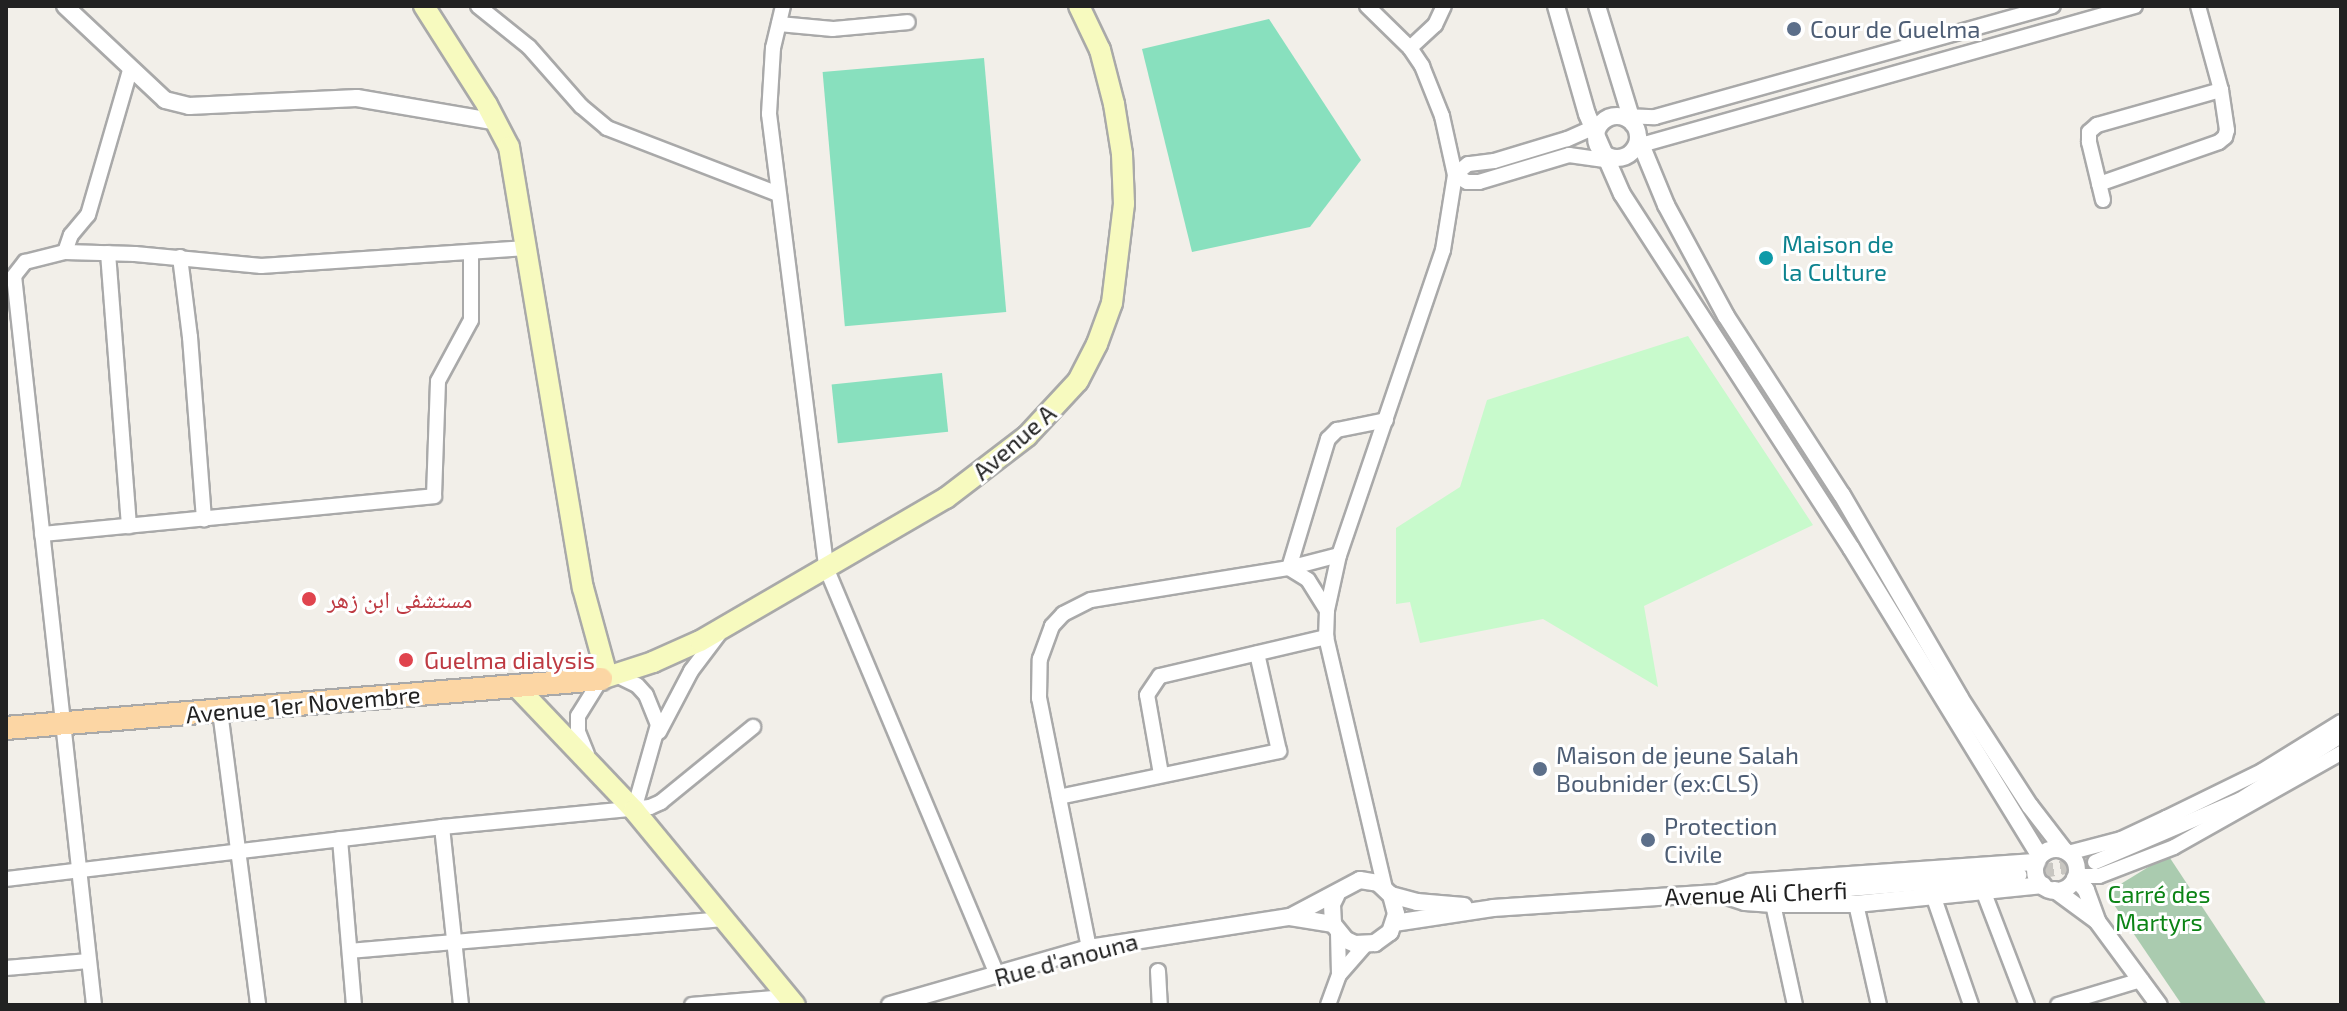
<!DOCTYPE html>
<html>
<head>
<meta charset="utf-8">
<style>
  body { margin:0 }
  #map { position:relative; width:2347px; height:1011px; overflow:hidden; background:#f2efe9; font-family:"Exo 2","Noto Naskh Arabic",sans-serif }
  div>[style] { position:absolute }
  .cemetery>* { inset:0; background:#aacbaf }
  .park>* { inset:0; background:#c8facc }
  .pitch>* { inset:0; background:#88e0be; transform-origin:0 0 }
  .minor-tunnel>* { height:14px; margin-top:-7px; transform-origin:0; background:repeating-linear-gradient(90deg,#c8c6c1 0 14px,transparent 0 21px) }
  .roads { filter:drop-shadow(2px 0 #a9a9a9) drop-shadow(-2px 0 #a9a9a9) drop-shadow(0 2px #a9a9a9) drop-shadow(0 -2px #a9a9a9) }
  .minor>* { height:14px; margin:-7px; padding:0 7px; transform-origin:7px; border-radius:7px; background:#fff }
  .tertiary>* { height:16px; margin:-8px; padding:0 8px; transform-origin:8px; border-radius:8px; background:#fff }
  .tertiary>.ring { margin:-8px; padding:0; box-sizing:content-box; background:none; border:16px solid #fff; border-radius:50% }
  .secondary>* { height:20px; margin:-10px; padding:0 10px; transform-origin:10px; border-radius:10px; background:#f7fabf }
  .primary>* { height:22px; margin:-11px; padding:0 11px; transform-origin:11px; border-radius:11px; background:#fcd6a4 }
  .dots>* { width:22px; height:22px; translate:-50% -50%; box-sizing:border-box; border:4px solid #fff; border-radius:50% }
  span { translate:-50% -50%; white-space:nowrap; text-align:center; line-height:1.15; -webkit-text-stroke:6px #fff; paint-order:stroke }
  .service-label { font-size:24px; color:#4e5e75 }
  .left { translate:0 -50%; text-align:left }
  .culture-label { font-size:24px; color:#0d838f }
  .street-label { font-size:24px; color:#222 }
  .health-label { font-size:24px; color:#be3a42 }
  .park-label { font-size:24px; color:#0c8416 }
  .frame { position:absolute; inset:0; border:8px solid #222; pointer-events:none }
</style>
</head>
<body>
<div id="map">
  <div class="cemetery">
    <i style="clip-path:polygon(2168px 855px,2267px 1005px,2182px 1005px,2106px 893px)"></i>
  </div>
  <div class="park">
    <i style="clip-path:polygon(1688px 336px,1813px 525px,1644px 606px,1658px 687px,1543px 619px,1420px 643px,1410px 602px,1396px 604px,1396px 528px,1460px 487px,1487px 400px)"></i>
  </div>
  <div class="pitch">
    <i style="clip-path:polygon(1269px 19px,1361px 160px,1310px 227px,1192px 252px,1142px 49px)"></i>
    <i style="left:984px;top:58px;width:255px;height:162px;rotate:85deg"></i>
    <i style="left:942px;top:373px;width:59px;height:111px;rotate:84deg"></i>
  </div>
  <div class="minor-tunnel">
    <i style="left:2019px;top:875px;width:77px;rotate:-9.7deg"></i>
  </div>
  <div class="roads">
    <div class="minor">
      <i style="left:478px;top:6px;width:65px;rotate:38.8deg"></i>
      <i style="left:529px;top:47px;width:79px;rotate:48.6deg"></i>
      <i style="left:581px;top:106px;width:34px;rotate:40deg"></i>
      <i style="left:607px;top:128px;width:183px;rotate:21.1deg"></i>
      <i style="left:783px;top:6px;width:43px;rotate:103.4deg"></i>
      <i style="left:773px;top:48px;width:66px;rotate:93.5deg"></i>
      <i style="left:769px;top:114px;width:460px;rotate:82.8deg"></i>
      <i style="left:827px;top:570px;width:441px;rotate:67.2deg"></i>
      <i style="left:1367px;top:6px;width:60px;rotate:44.3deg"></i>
      <i style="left:1410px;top:48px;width:22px;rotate:56deg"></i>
      <i style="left:1422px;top:66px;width:54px;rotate:68.2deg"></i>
      <i style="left:1442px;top:116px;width:60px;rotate:77.6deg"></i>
      <i style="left:1455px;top:175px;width:76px;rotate:99.1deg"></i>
      <i style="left:1443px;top:250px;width:322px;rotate:108.8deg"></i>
      <i style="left:1339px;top:555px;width:56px;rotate:102.3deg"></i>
      <i style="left:1327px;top:610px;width:27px;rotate:92deg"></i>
      <i style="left:1326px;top:637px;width:258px;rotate:76.8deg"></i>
      <i style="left:779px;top:24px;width:54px;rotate:5.3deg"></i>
      <i style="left:833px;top:29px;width:75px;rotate:-5.3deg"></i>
      <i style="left:1410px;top:48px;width:34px;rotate:-43deg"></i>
      <i style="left:1435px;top:25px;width:21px;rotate:-65deg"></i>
      <i style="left:1621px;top:116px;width:34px;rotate:2deg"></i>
      <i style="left:1655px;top:117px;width:413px;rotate:-15.6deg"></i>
      <i style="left:1599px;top:125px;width:35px;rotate:156deg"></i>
      <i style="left:1567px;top:139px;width:76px;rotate:163.2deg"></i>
      <i style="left:1494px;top:161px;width:26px;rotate:173deg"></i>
      <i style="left:1468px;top:164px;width:17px;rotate:140deg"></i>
      <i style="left:1455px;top:175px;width:14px;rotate:30deg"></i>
      <i style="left:1467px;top:182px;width:12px"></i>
      <i style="left:1479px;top:182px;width:94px;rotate:-16.7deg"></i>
      <i style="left:1569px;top:155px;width:36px;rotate:8deg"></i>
      <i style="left:1605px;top:160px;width:11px;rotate:-10deg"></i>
      <i style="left:1630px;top:153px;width:14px;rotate:-36deg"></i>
      <i style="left:1641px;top:145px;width:513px;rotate:-15.72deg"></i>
      <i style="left:2099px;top:184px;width:127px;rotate:-19.3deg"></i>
      <i style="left:2219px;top:142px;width:8px;rotate:-40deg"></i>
      <i style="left:2225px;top:137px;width:7px;rotate:-74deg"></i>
      <i style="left:2227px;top:130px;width:40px;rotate:-98.5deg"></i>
      <i style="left:2221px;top:90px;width:87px;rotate:-105.3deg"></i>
      <i style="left:2103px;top:200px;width:60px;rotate:-103.6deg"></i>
      <i style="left:2089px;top:142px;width:10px;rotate:-90deg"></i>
      <i style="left:2089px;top:132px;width:11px;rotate:-41deg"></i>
      <i style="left:2097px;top:125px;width:129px;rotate:-15.8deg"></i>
      <i style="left:65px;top:252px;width:70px;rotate:1.6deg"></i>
      <i style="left:135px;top:254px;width:127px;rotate:5.4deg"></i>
      <i style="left:261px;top:266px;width:266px;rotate:-3.9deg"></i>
      <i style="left:108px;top:253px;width:274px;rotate:85.6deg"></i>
      <i style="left:180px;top:257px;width:81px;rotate:82.9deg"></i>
      <i style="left:190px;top:337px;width:183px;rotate:85.6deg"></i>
      <i style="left:42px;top:534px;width:394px;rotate:-5.5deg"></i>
      <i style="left:434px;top:496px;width:115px;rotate:-88deg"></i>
      <i style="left:438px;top:381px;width:69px;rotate:-61.6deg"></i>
      <i style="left:471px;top:320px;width:68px;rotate:-90deg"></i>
      <i style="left:1339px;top:555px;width:52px;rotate:165.4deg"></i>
      <i style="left:1289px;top:568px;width:135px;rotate:-73.2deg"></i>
      <i style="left:1328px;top:439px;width:13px;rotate:-45deg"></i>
      <i style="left:1337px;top:430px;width:50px;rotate:-11.5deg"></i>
      <i style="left:614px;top:674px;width:25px;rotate:26deg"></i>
      <i style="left:637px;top:685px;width:13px;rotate:48deg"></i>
      <i style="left:646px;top:695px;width:32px;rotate:68deg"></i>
      <i style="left:658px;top:725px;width:88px;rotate:105.8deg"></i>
      <i style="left:220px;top:711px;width:296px;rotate:82.6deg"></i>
      <i style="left:659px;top:732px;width:69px;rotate:-62.3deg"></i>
      <i style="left:691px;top:671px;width:46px;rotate:-52.9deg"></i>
      <i style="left:587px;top:754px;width:24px;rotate:-112deg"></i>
      <i style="left:578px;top:732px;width:16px;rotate:-90deg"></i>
      <i style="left:578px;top:716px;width:44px;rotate:-58.1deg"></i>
      <i style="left:1161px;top:774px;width:80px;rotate:-100deg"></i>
      <i style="left:1147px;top:695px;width:23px;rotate:-56deg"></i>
      <i style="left:1160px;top:676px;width:171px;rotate:-13.2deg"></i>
      <i style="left:1059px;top:797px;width:225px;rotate:-11.8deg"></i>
      <i style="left:1279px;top:751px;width:100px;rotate:-102.7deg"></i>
      <i style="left:442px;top:827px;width:179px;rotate:83.9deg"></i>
      <i style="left:340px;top:839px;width:167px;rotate:85.2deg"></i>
      <i style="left:2068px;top:853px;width:55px;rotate:-14.8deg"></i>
      <i style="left:2121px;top:839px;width:50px;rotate:-25deg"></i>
      <i style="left:2166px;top:818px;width:107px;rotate:-26.1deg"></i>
      <i style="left:2262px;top:771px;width:93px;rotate:-31.8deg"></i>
      <i style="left:2095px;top:862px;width:158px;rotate:-23.2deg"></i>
      <i style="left:2240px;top:800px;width:120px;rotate:-32.4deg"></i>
      <i style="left:2076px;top:876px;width:23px"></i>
      <i style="left:2099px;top:876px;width:80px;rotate:-21.1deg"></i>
      <i style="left:2174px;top:847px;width:192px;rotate:-29.4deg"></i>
      <i style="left:6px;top:879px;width:439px;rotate:-6.8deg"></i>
      <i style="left:442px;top:827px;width:209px;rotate:-5.5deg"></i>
      <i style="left:650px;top:807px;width:12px;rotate:-24deg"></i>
      <i style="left:661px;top:802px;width:119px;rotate:-39.2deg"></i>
      <i style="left:1728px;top:893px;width:121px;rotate:-1.9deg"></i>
      <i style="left:1849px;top:889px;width:171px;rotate:-4.7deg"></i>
      <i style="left:1984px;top:893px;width:120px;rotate:69deg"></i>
      <i style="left:1934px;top:898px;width:113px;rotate:70.9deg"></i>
      <i style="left:1773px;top:904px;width:103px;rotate:77.7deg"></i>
      <i style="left:1856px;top:904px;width:104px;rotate:77.2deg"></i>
      <i style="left:1338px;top:933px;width:42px;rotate:88.6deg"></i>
      <i style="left:1339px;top:975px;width:40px;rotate:-49deg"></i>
      <i style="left:1089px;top:948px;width:255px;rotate:-101.3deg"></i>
      <i style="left:1039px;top:698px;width:39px;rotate:-89deg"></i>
      <i style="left:1040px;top:659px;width:35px;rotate:-70deg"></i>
      <i style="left:1052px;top:626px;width:16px;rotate:-47deg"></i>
      <i style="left:1063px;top:614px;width:31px;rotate:-27deg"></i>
      <i style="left:1091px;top:600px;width:201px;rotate:-9.2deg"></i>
      <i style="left:1289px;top:568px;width:22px;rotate:32deg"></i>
      <i style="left:1308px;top:580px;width:36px;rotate:58deg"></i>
      <i style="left:350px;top:951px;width:374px;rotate:-4.9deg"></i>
      <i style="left:6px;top:968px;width:83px;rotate:-4.8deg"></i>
      <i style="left:1158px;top:971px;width:34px;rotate:87deg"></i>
      <i style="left:94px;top:1005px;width:733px;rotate:-96.26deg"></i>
      <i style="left:14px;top:276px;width:18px;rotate:-52deg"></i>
      <i style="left:25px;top:262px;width:41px;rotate:-14deg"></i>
      <i style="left:65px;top:252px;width:18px;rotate:-71deg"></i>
      <i style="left:71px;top:235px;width:26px;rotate:-50deg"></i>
      <i style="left:88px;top:215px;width:151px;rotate:-73.8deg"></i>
      <i style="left:692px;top:1005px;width:93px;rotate:-4.9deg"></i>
      <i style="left:1328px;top:1005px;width:32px;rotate:-70deg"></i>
      <i style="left:2058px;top:1005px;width:87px;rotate:-16.8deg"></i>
    </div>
    <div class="tertiary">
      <i style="left:65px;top:6px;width:137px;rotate:43.2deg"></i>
      <i style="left:165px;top:100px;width:25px;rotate:14deg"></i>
      <i style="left:189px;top:106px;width:168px;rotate:-2.7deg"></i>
      <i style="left:357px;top:98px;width:142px;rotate:9.7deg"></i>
      <i style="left:1556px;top:6px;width:112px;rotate:74deg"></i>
      <i style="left:1587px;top:114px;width:87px;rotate:66.4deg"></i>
      <i style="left:1622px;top:194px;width:422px;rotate:57.1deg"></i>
      <i style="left:1851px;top:548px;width:361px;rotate:58.5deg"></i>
      <i style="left:1597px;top:6px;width:123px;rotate:73deg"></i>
      <i class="ring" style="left:1596px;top:116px;width:26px;height:26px"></i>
      <i style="left:1638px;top:137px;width:74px;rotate:67.6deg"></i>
      <i style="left:1666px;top:205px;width:126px;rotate:61.6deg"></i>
      <i style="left:1726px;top:316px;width:213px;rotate:57.1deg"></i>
      <i style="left:1842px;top:495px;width:235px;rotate:59.8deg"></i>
      <i style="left:1960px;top:698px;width:129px;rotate:57.1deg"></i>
      <i style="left:2030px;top:806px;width:56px;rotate:52.3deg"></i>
      <i class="ring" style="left:2035px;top:849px;width:26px;height:26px"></i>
      <i style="left:2075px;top:878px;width:16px;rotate:47deg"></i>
      <i style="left:2086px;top:890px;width:33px;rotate:70deg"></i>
      <i style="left:2055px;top:890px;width:52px;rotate:36.4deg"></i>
      <i style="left:2097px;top:921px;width:104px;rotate:53.6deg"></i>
      <i style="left:1717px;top:893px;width:29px;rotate:18deg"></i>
      <i style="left:1745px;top:902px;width:28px;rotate:4deg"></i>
      <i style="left:1773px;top:904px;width:83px"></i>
      <i style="left:1856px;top:904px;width:188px;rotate:-5.8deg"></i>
      <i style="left:1391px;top:895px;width:27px;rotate:15deg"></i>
      <i style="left:1417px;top:902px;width:47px;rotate:4.9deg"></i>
      <i style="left:1290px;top:917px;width:44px;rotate:9.2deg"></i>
      <i style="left:1394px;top:923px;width:100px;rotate:-8.6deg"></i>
      <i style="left:1493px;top:908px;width:225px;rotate:-3.8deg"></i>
      <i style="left:1717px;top:893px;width:35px;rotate:-18deg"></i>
      <i style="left:1750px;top:882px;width:288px;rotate:-4deg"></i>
      <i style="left:890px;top:1005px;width:207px;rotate:-16deg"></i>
      <i style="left:1089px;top:948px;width:203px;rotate:-8.8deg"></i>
      <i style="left:1290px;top:917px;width:79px;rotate:-27.9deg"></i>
      <i style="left:1360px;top:880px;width:18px;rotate:9deg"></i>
      <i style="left:1378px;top:883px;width:18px;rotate:43deg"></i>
      <i style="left:1391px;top:895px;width:20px;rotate:75deg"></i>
      <i style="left:1396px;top:914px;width:19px;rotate:108deg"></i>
      <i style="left:1390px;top:932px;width:19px;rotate:144deg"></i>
      <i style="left:1375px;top:943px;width:20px;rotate:177deg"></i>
      <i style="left:1355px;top:944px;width:10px;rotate:-156deg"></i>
      <i style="left:1346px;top:940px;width:21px;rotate:-129deg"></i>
      <i style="left:1333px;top:924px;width:20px;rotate:-93deg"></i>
      <i style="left:1332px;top:904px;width:9px;rotate:-63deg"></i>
    </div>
    <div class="secondary">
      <i style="left:424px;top:6px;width:117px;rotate:57.5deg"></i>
      <i style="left:487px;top:105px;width:47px;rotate:62.4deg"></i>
      <i style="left:509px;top:147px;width:447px;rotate:80.5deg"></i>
      <i style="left:583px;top:588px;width:91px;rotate:74.7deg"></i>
      <i style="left:601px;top:679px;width:55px;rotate:-18.1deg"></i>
      <i style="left:653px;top:662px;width:51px;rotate:-24.1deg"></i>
      <i style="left:700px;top:641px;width:285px;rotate:-30.2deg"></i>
      <i style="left:946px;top:498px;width:102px;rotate:-37.4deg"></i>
      <i style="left:1027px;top:436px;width:75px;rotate:-47.2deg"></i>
      <i style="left:1078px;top:381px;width:42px;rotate:-62.8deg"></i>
      <i style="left:1097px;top:344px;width:44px;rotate:-69.9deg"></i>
      <i style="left:1112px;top:303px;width:100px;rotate:-83.1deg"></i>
      <i style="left:1124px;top:204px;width:50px;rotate:-92.3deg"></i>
      <i style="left:1122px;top:154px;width:51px;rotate:-99.1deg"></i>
      <i style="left:1114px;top:104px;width:56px;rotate:-104.5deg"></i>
      <i style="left:1100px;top:50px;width:49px;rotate:-115.5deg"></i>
      <i style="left:516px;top:686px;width:171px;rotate:46.4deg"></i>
      <i style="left:634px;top:810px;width:253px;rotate:50.5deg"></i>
    </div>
    <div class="primary">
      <i style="left:6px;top:728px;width:597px;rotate:-4.71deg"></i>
    </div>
  </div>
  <div class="dots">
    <i style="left:1794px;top:29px;background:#5c6f8a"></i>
    <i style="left:1766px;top:258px;background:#0f9aa8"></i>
    <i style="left:309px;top:599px;background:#e0444e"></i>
    <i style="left:406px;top:660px;background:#e0444e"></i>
    <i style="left:1540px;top:769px;background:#5c6f8a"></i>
    <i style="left:1648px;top:840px;background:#5c6f8a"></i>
  </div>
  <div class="service-label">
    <span class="left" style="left:1810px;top:29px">Cour de Guelma</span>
    <span class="left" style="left:1556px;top:769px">Maison de jeune Salah<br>Boubnider (ex:CLS)</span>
    <span class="left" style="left:1664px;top:840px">Protection<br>Civile</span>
  </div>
  <div class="culture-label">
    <span class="left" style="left:1782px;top:258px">Maison de<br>la Culture</span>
  </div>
  <div class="street-label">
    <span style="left:1014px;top:442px;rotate:-41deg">Avenue A</span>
    <span style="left:303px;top:704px;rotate:-5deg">Avenue 1er Novembre</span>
    <span style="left:1756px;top:893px;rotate:-2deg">Avenue Ali Cherfi</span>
    <span style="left:1066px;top:959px;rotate:-15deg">Rue d'anouna</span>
  </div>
  <div class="health-label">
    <span class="left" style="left:327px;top:599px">مستشفى ابن زهر</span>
    <span class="left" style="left:424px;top:660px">Guelma dialysis</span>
  </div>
  <div class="park-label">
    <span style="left:2159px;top:908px">Carré des<br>Martyrs</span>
  </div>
  <div class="frame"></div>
</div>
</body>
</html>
